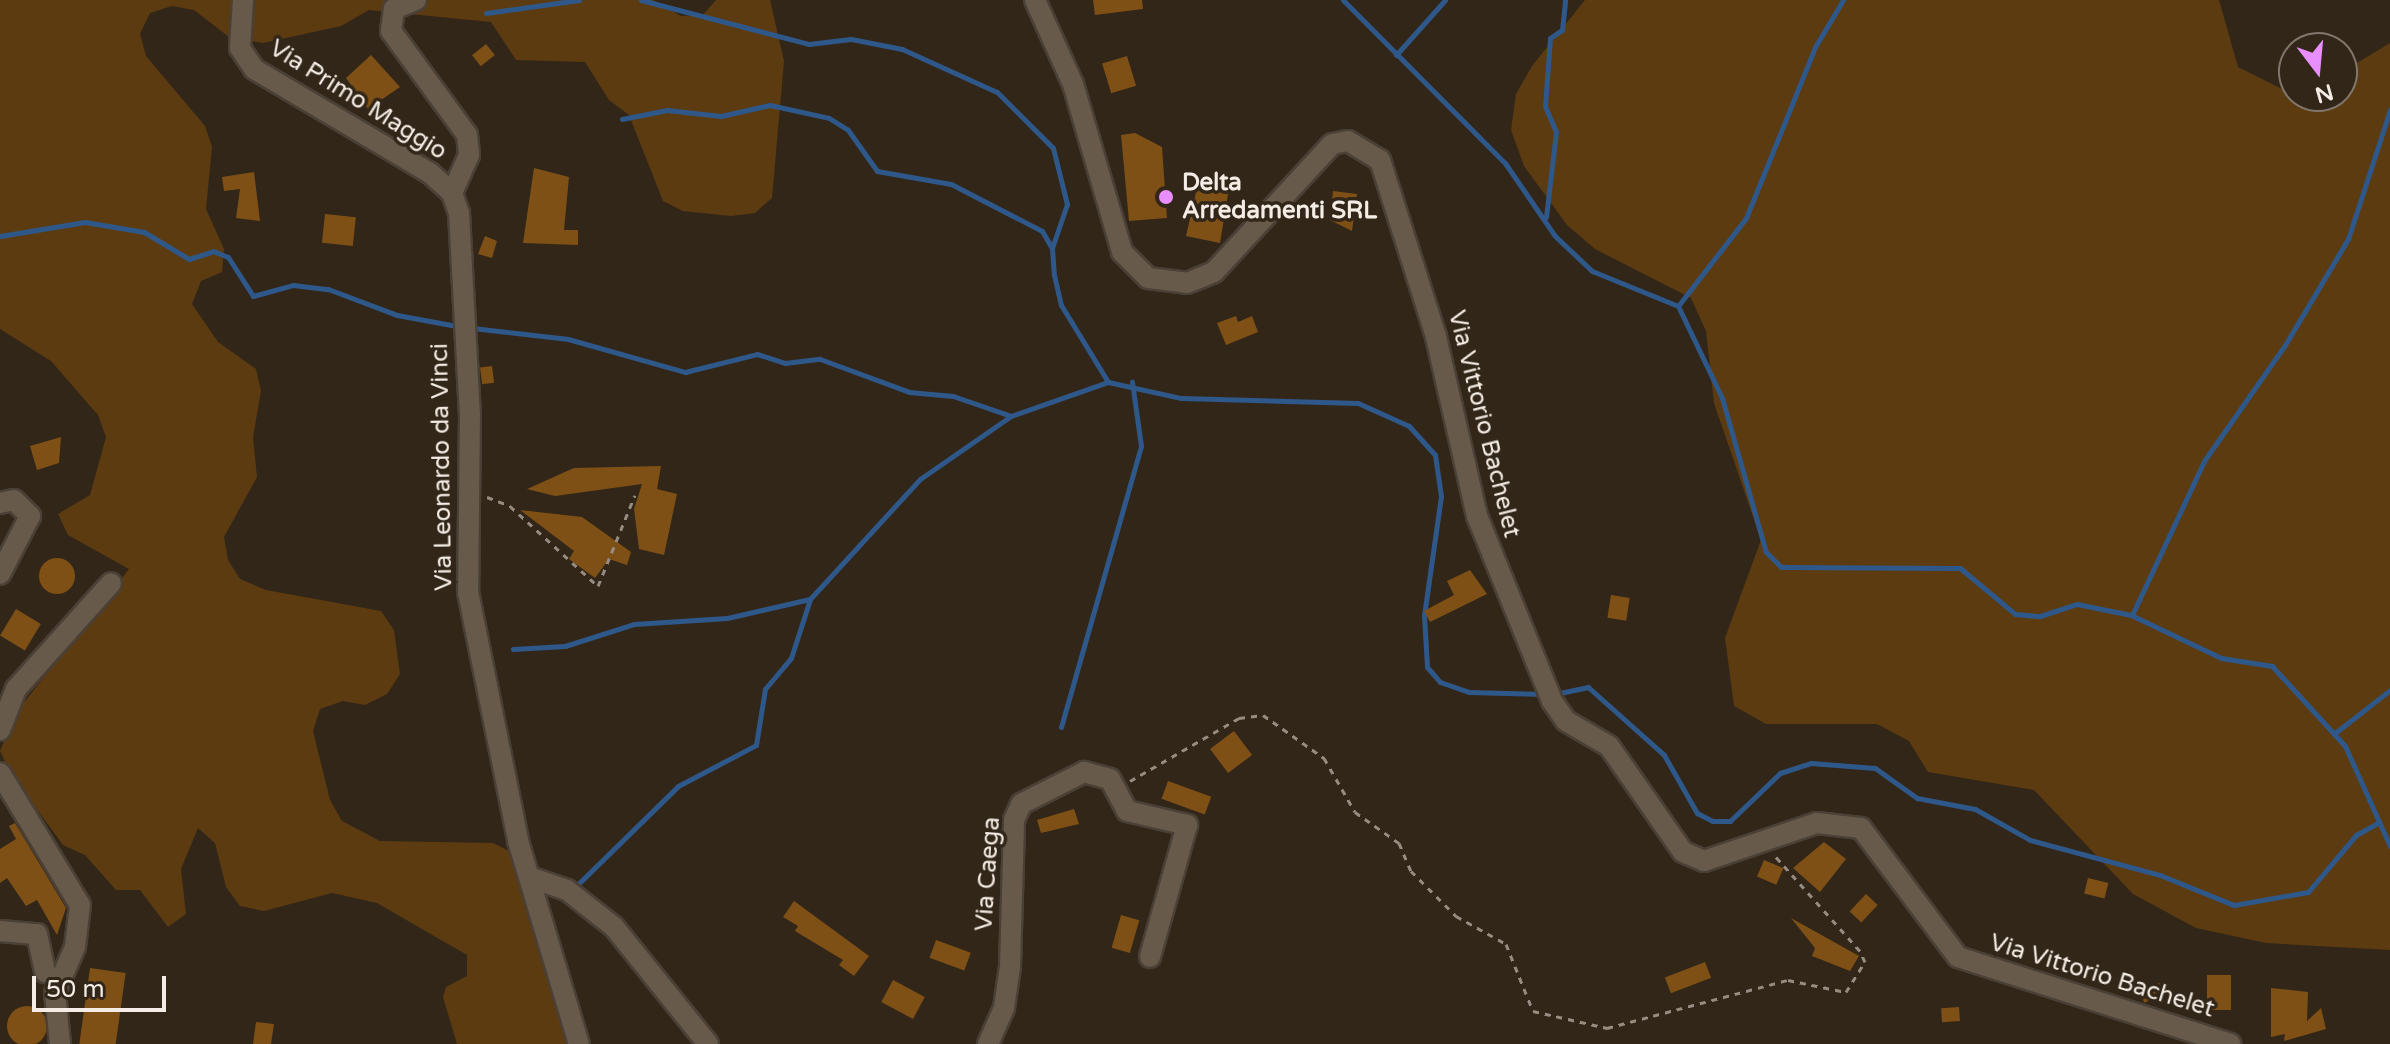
<!DOCTYPE html>
<html>
<head>
<meta charset="utf-8">
<style>
  body { margin:0 }
  #map { position:relative; width:2390px; height:1044px; overflow:hidden; background:#322619; font-family:"Varela Round",sans-serif }
  div>[style] { position:absolute }
  .green>* { inset:0; background:#5c3b10 }
  .stream>* { height:5px; margin:-2.5px; padding:0 2.5px; transform-origin:2.5px; border-radius:2.5px; background:#2f588a }
  .building>* { inset:0; background:#7e5015; transform-origin:0 0 }
  .round { border-radius:50% }
  .path>* { height:3px; margin-top:-1.5px; transform-origin:0; background:repeating-linear-gradient(90deg,#968c81 0 6px,transparent 0 12px) }
  .roads { filter:drop-shadow(2px 0 #4a4036) drop-shadow(-2px 0 #4a4036) drop-shadow(0 2px #4a4036) drop-shadow(0 -2px #4a4036) }
  .minor>* { height:20px; margin:-10px; padding:0 10px; transform-origin:10px; border-radius:10px; background:#675a4b }
  .dots>* { width:22px; height:22px; translate:-50% -50%; box-sizing:border-box; border:4px solid #322619; border-radius:50% }
  span { translate:-50% -50%; white-space:nowrap; text-align:center; line-height:1.15; -webkit-text-stroke:7px #322619; paint-order:stroke }
  .street-label { font-size:24px; color:#f5ede5 }
  .poi-label { font-size:24px; color:#f5ede5; font-weight:700 }
  .left { translate:0 -50%; text-align:left }
  .north { position:absolute; left:2278px; top:32px; width:80px; height:80px; box-sizing:border-box; background:#322619; border:2px solid #80766b; border-radius:50%; rotate:164deg; font-size:22px; font-weight:700; line-height:32px; text-align:center; color:#f5ede5 }
  .north::after { content:''; display:block; margin:auto; width:28px; height:36px; background:#e98efe; clip-path:polygon(50% 0,100% 100%,50% 72%,0 100%) }
  .scale { position:absolute; left:32px; top:976px; width:134px; height:36px; box-sizing:border-box; border:4px solid #f5ede5; border-top:0; padding-left:10px; font-size:24px; line-height:28px; white-space:nowrap; color:#f5ede5; -webkit-text-stroke:6px #322619; paint-order:stroke }
</style>
</head>
<body>
<div id="map">
  <div class="green">
    <i style="clip-path:polygon(0 0,653px 0,681px 16px,703px 15px,716px 0,770px 0,784px 61px,772px 198px,755px 213px,731px 216px,683px 211px,663px 201px,629px 115px,609px 100px,585px 62px,516px 60px,491px 22px,369px 10px,341px 26px,263px 43px,229px 37px,194px 10px,172px 6px,150px 13px,140px 34px,146px 56px,205px 126px,212px 147px,206px 209px,224px 249px,222px 272px,201px 281px,192px 304px,218px 342px,256px 369px,261px 391px,253px 437px,257px 477px,224px 537px,228px 560px,240px 579px,266px 590px,381px 611px,394px 630px,400px 674px,387px 694px,365px 705px,343px 701px,320px 709px,313px 731px,330px 800px,342px 821px,380px 841px,493px 843px,509px 851px,540px 928px,567px 1044px,457px 1044px,443px 997px,446px 987px,467px 976px,467px 955px,377px 903px,332px 893px,264px 911px,240px 906px,226px 887px,215px 843px,198px 828px,181px 869px,186px 914px,168px 927px,140px 890px,116px 890px,85px 855px,63px 845px,11px 774px,0 751px,18px 710px,129px 569px,68px 535px,58px 514px,90px 495px,106px 437px,98px 415px,51px 361px,0 329px)"></i>
    <i style="clip-path:polygon(1585px 0,2219px 0,2238px 67px,2300px 98px,2342px 96px,2342px 72px,2390px 43px,2390px 950px,2266px 943px,2196px 928px,2133px 894px,2034px 790px,1928px 772px,1909px 741px,1877px 724px,1766px 724px,1734px 706px,1725px 638px,1761px 540px,1714px 403px,1706px 331px,1691px 298px,1595px 249px,1567px 225px,1524px 166px,1511px 130px,1516px 94px,1532px 66px)"></i>
  </div>
  <div class="stream">
    <i style="left:641px;top:0;width:174px;rotate:14.7deg"></i>
    <i style="left:809px;top:44px;width:42px;rotate:-6.8deg"></i>
    <i style="left:851px;top:39px;width:52px;rotate:11.1deg"></i>
    <i style="left:902px;top:49px;width:104px;rotate:24.4deg"></i>
    <i style="left:997px;top:92px;width:79px;rotate:45deg"></i>
    <i style="left:1053px;top:148px;width:58px;rotate:76deg"></i>
    <i style="left:1067px;top:204px;width:46px;rotate:108.8deg"></i>
    <i style="left:1052px;top:248px;width:27px;rotate:86deg"></i>
    <i style="left:1054px;top:275px;width:31px;rotate:77deg"></i>
    <i style="left:1061px;top:305px;width:90px;rotate:58.6deg"></i>
    <i style="left:1343px;top:0;width:230px;rotate:45.2deg"></i>
    <i style="left:1505px;top:163px;width:88px;rotate:55.6deg"></i>
    <i style="left:1555px;top:236px;width:51px;rotate:43.4deg"></i>
    <i style="left:1592px;top:271px;width:93px;rotate:22.1deg"></i>
    <i style="left:1678px;top:306px;width:102px;rotate:64.4deg"></i>
    <i style="left:1722px;top:398px;width:160px;rotate:74.1deg"></i>
    <i style="left:1766px;top:552px;width:21px;rotate:45deg"></i>
    <i style="left:1781px;top:567px;width:179px;rotate:0.3deg"></i>
    <i style="left:1960px;top:568px;width:72px;rotate:39.9deg"></i>
    <i style="left:2015px;top:614px;width:25px;rotate:5deg"></i>
    <i style="left:2040px;top:616px;width:39px;rotate:-18deg"></i>
    <i style="left:2077px;top:604px;width:55px;rotate:11.5deg"></i>
    <i style="left:2131px;top:615px;width:100px;rotate:25.5deg"></i>
    <i style="left:2221px;top:658px;width:52px;rotate:8.9deg"></i>
    <i style="left:2272px;top:666px;width:108px;rotate:47.6deg"></i>
    <i style="left:2345px;top:746px;width:110px;rotate:65.8deg"></i>
    <i style="left:486px;top:13px;width:94px;rotate:-8deg"></i>
    <i style="left:1396px;top:55px;width:74px;rotate:-48.3deg"></i>
    <i style="left:622px;top:119px;width:46px;rotate:-11.3deg"></i>
    <i style="left:667px;top:110px;width:54px;rotate:6.3deg"></i>
    <i style="left:721px;top:116px;width:50px;rotate:-12.7deg"></i>
    <i style="left:770px;top:105px;width:60px;rotate:12.4deg"></i>
    <i style="left:829px;top:118px;width:22px;rotate:32deg"></i>
    <i style="left:848px;top:130px;width:50px;rotate:54.7deg"></i>
    <i style="left:877px;top:171px;width:75px;rotate:10deg"></i>
    <i style="left:951px;top:184px;width:102px;rotate:27.3deg"></i>
    <i style="left:1042px;top:231px;width:20px;rotate:60deg"></i>
    <i style="left:1546px;top:217px;width:86px;rotate:-83.3deg"></i>
    <i style="left:1556px;top:132px;width:28px;rotate:-113deg"></i>
    <i style="left:1545px;top:106px;width:68px;rotate:-85.8deg"></i>
    <i style="left:1550px;top:38px;width:14px;rotate:-34deg"></i>
    <i style="left:1562px;top:30px;width:30px;rotate:-84deg"></i>
    <i style="left:0;top:236px;width:86px;rotate:-9.4deg"></i>
    <i style="left:85px;top:222px;width:60px;rotate:9.6deg"></i>
    <i style="left:144px;top:232px;width:52px;rotate:31deg"></i>
    <i style="left:189px;top:259px;width:25px;rotate:-18deg"></i>
    <i style="left:213px;top:251px;width:16px;rotate:22deg"></i>
    <i style="left:228px;top:257px;width:46px;rotate:57.3deg"></i>
    <i style="left:253px;top:296px;width:41px;rotate:-15.4deg"></i>
    <i style="left:293px;top:285px;width:35px;rotate:7deg"></i>
    <i style="left:328px;top:289px;width:74px;rotate:20.6deg"></i>
    <i style="left:397px;top:315px;width:66px;rotate:10.5deg"></i>
    <i style="left:1678px;top:306px;width:111px;rotate:-52.3deg"></i>
    <i style="left:1746px;top:218px;width:184px;rotate:-68deg"></i>
    <i style="left:1815px;top:47px;width:55px;rotate:-59.2deg"></i>
    <i style="left:472px;top:328px;width:97px;rotate:6.5deg"></i>
    <i style="left:568px;top:339px;width:122px;rotate:15.8deg"></i>
    <i style="left:685px;top:372px;width:74px;rotate:-14deg"></i>
    <i style="left:757px;top:354px;width:29px;rotate:18deg"></i>
    <i style="left:785px;top:363px;width:35px;rotate:-7deg"></i>
    <i style="left:820px;top:359px;width:95px;rotate:20.3deg"></i>
    <i style="left:909px;top:392px;width:44px;rotate:5.2deg"></i>
    <i style="left:953px;top:396px;width:61px;rotate:19deg"></i>
    <i style="left:2132px;top:615px;width:170px;rotate:-64.9deg"></i>
    <i style="left:2204px;top:461px;width:141px;rotate:-55.1deg"></i>
    <i style="left:2285px;top:345px;width:123px;rotate:-59.3deg"></i>
    <i style="left:2348px;top:239px;width:136px;rotate:-72deg"></i>
    <i style="left:513px;top:649px;width:52px;rotate:-3.3deg"></i>
    <i style="left:565px;top:646px;width:72px;rotate:-17.7deg"></i>
    <i style="left:634px;top:624px;width:93px;rotate:-3.7deg"></i>
    <i style="left:727px;top:618px;width:85px;rotate:-12.9deg"></i>
    <i style="left:1555px;top:694px;width:34px;rotate:-12deg"></i>
    <i style="left:1588px;top:687px;width:102px;rotate:41.8deg"></i>
    <i style="left:1664px;top:755px;width:67px;rotate:60.4deg"></i>
    <i style="left:1697px;top:813px;width:18px;rotate:27deg"></i>
    <i style="left:1713px;top:821px;width:17px"></i>
    <i style="left:1730px;top:821px;width:69px;rotate:-43.8deg"></i>
    <i style="left:1780px;top:773px;width:33px;rotate:-18deg"></i>
    <i style="left:1811px;top:763px;width:64px;rotate:4.5deg"></i>
    <i style="left:1875px;top:768px;width:52px;rotate:35.5deg"></i>
    <i style="left:1917px;top:798px;width:59px;rotate:10.7deg"></i>
    <i style="left:1975px;top:809px;width:63px;rotate:29.4deg"></i>
    <i style="left:2030px;top:840px;width:135px;rotate:15.1deg"></i>
    <i style="left:2160px;top:875px;width:80px;rotate:22.1deg"></i>
    <i style="left:2234px;top:905px;width:75px;rotate:-10deg"></i>
    <i style="left:2308px;top:892px;width:75px;rotate:-49.9deg"></i>
    <i style="left:2356px;top:835px;width:25px;rotate:-29deg"></i>
    <i style="left:1061px;top:727px;width:292px;rotate:-74.1deg"></i>
    <i style="left:1141px;top:446px;width:65px;rotate:-98deg"></i>
    <i style="left:2335px;top:733px;width:70px;rotate:-38deg"></i>
    <i style="left:573px;top:889px;width:147px;rotate:-44.4deg"></i>
    <i style="left:678px;top:786px;width:88px;rotate:-27.7deg"></i>
    <i style="left:756px;top:745px;width:57px;rotate:-80.9deg"></i>
    <i style="left:765px;top:689px;width:40px;rotate:-50deg"></i>
    <i style="left:791px;top:658px;width:62px;rotate:-72.1deg"></i>
    <i style="left:810px;top:599px;width:163px;rotate:-47.5deg"></i>
    <i style="left:920px;top:479px;width:111px;rotate:-34.7deg"></i>
    <i style="left:1011px;top:416px;width:103px;rotate:-19.3deg"></i>
    <i style="left:1108px;top:382px;width:75px;rotate:12.4deg"></i>
    <i style="left:1181px;top:398px;width:177px;rotate:1.6deg"></i>
    <i style="left:1358px;top:403px;width:56px;rotate:24.3deg"></i>
    <i style="left:1409px;top:426px;width:39px;rotate:48deg"></i>
    <i style="left:1435px;top:455px;width:41px;rotate:81.7deg"></i>
    <i style="left:1441px;top:496px;width:121px;rotate:98.1deg"></i>
    <i style="left:1424px;top:616px;width:51px;rotate:86.6deg"></i>
    <i style="left:1427px;top:667px;width:20px;rotate:49deg"></i>
    <i style="left:1440px;top:682px;width:31px;rotate:19deg"></i>
    <i style="left:1469px;top:692px;width:76px;rotate:1.5deg"></i>
  </div>
  <div class="building">
    <i style="clip-path:polygon(1093px 0,1142px 0,1143px 9px,1095px 15px)"></i>
    <i style="left:486px;top:44px;width:14px;height:18px;rotate:51deg"></i>
    <i style="clip-path:polygon(371px 55px,400px 87px,368px 109px,346px 78px)"></i>
    <i style="left:1127px;top:56px;width:31px;height:26px;rotate:73deg"></i>
    <i style="clip-path:polygon(1135px 133px,1162px 147px,1167px 218px,1129px 221px,1121px 135px)"></i>
    <i style="clip-path:polygon(534px 168px,569px 177px,564px 230px,578px 230px,578px 245px,523px 243px)"></i>
    <i style="clip-path:polygon(254px 172px,260px 221px,236px 218px,240px 189px,224px 191px,222px 177px)"></i>
    <i style="clip-path:polygon(1198px 184px,1229px 188px,1220px 243px,1186px 236px)"></i>
    <i style="clip-path:polygon(1333px 191px,1357px 194px,1352px 231px,1330px 220px)"></i>
    <i style="left:325px;top:214px;width:31px;height:29px;rotate:6deg"></i>
    <i style="clip-path:polygon(485px 236px,497px 241px,492px 258px,478px 254px)"></i>
    <i style="clip-path:polygon(1236px 316px,1238px 322px,1252px 316px,1258px 332px,1226px 345px,1217px 323px)"></i>
    <i style="left:492px;top:366px;width:17px;height:12px;rotate:83deg"></i>
    <i style="clip-path:polygon(61px 437px,59px 463px,37px 470px,30px 446px)"></i>
    <i style="clip-path:polygon(661px 466px,657px 489px,677px 494px,664px 555px,639px 549px,634px 509px,642px 484px,555px 496px,527px 489px,574px 468px)"></i>
    <i style="clip-path:polygon(520px 510px,582px 517px,631px 552px,627px 565px,609px 559px,595px 578px,569px 559px,574px 551px)"></i>
    <i class="round" style="left:39px;top:558px;width:36px;height:36px"></i>
    <i style="clip-path:polygon(1470px 570px,1487px 594px,1430px 622px,1424px 611px,1454px 595px,1447px 581px)"></i>
    <i style="left:1611px;top:595px;width:19px;height:23px;rotate:9deg"></i>
    <i style="left:16px;top:609px;width:29px;height:31px;rotate:31deg"></i>
    <i style="left:1234px;top:731px;width:30px;height:30px;rotate:53deg"></i>
    <i style="left:1168px;top:781px;width:46px;height:19px;rotate:20deg"></i>
    <i style="clip-path:polygon(1074px 809px,1079px 824px,1041px 833px,1037px 820px)"></i>
    <i style="clip-path:polygon(15px 823px,66px 908px,57px 935px,37px 900px,26px 906px,7px 878px,0 883px,0 849px,16px 839px,9px 826px)"></i>
    <i style="clip-path:polygon(1824px 842px,1846px 859px,1820px 892px,1793px 868px)"></i>
    <i style="left:1764px;top:860px;width:21px;height:18px;rotate:23deg"></i>
    <i style="left:2088px;top:878px;width:21px;height:16px;rotate:14deg"></i>
    <i style="left:1866px;top:894px;width:16px;height:24px;rotate:43deg"></i>
    <i style="clip-path:polygon(794px 901px,869px 956px,854px 976px,839px 965px,843px 960px,795px 931px,798px 926px,783px 917px)"></i>
    <i style="left:1121px;top:915px;width:19px;height:34px;rotate:16deg"></i>
    <i style="clip-path:polygon(1791px 918px,1859px 956px,1850px 971px,1812px 956px,1815px 948px)"></i>
    <i style="left:936px;top:940px;width:37px;height:19px;rotate:20deg"></i>
    <i style="left:1705px;top:962px;width:17px;height:43px;rotate:69deg"></i>
    <i style="left:90px;top:968px;width:36px;height:77px;rotate:8deg"></i>
    <i style="left:2207px;top:975px;width:24px;height:35px"></i>
    <i style="left:893px;top:980px;width:36px;height:25px;rotate:28deg"></i>
    <i style="left:2160px;top:983px;width:14px;height:21px;rotate:73deg"></i>
    <i style="clip-path:polygon(2271px 988px,2308px 992px,2307px 1021px,2321px 1008px,2326px 1029px,2284px 1041px,2285px 1034px,2271px 1037px)"></i>
    <i class="round" style="left:7px;top:1006px;width:40px;height:40px"></i>
    <i style="left:1959px;top:1007px;width:14px;height:18px;rotate:86deg"></i>
    <i style="clip-path:polygon(256px 1022px,274px 1024px,271px 1044px,253px 1044px)"></i>
  </div>
  <div class="path">
    <i style="left:487px;top:497px;width:25px;rotate:21deg"></i>
    <i style="left:510px;top:506px;width:119px;rotate:42.3deg"></i>
    <i style="left:598px;top:586px;width:98px;rotate:-67.9deg"></i>
    <i style="left:1130px;top:781px;width:126px;rotate:-30deg"></i>
    <i style="left:1239px;top:718px;width:24px;rotate:-7deg"></i>
    <i style="left:1263px;top:715px;width:75px;rotate:35.2deg"></i>
    <i style="left:1324px;top:758px;width:62px;rotate:60.1deg"></i>
    <i style="left:1355px;top:812px;width:54px;rotate:35.2deg"></i>
    <i style="left:1399px;top:843px;width:30px;rotate:67deg"></i>
    <i style="left:1411px;top:871px;width:64px;rotate:45deg"></i>
    <i style="left:1456px;top:916px;width:57px;rotate:29.2deg"></i>
    <i style="left:1506px;top:944px;width:72px;rotate:68.1deg"></i>
    <i style="left:1533px;top:1011px;width:76px;rotate:12.9deg"></i>
    <i style="left:1607px;top:1028px;width:187px;rotate:-14.9deg"></i>
    <i style="left:1788px;top:980px;width:59px;rotate:11.7deg"></i>
    <i style="left:1846px;top:992px;width:36px;rotate:-58deg"></i>
    <i style="left:1865px;top:962px;width:12px;rotate:-114deg"></i>
    <i style="left:1860px;top:951px;width:127px;rotate:-131.8deg"></i>
  </div>
  <div class="roads">
    <div class="minor">
      <i style="left:243px;top:0;width:48px;rotate:93.6deg"></i>
      <i style="left:240px;top:48px;width:25px;rotate:56deg"></i>
      <i style="left:254px;top:69px;width:204px;rotate:30.6deg"></i>
      <i style="left:430px;top:173px;width:30px;rotate:42deg"></i>
      <i style="left:452px;top:193px;width:21px;rotate:71deg"></i>
      <i style="left:459px;top:213px;width:200px;rotate:86.9deg"></i>
      <i style="left:470px;top:413px;width:179px;rotate:90.6deg"></i>
      <i style="left:468px;top:592px;width:254px;rotate:78.6deg"></i>
      <i style="left:518px;top:841px;width:212px;rotate:73.3deg"></i>
      <i style="left:416px;top:0;width:24px;rotate:158deg"></i>
      <i style="left:394px;top:9px;width:22px;rotate:98deg"></i>
      <i style="left:391px;top:31px;width:129px;rotate:53.8deg"></i>
      <i style="left:467px;top:135px;width:20px;rotate:84deg"></i>
      <i style="left:469px;top:155px;width:42px;rotate:114.1deg"></i>
      <i style="left:1035px;top:0;width:92px;rotate:65.7deg"></i>
      <i style="left:1073px;top:84px;width:175px;rotate:73.7deg"></i>
      <i style="left:1122px;top:252px;width:37px;rotate:45deg"></i>
      <i style="left:1148px;top:278px;width:39px;rotate:7deg"></i>
      <i style="left:1187px;top:283px;width:29px;rotate:-22deg"></i>
      <i style="left:1214px;top:272px;width:174px;rotate:-47.3deg"></i>
      <i style="left:1332px;top:144px;width:16px;rotate:-11deg"></i>
      <i style="left:1348px;top:141px;width:37px;rotate:31deg"></i>
      <i style="left:1380px;top:160px;width:186px;rotate:72.4deg"></i>
      <i style="left:1436px;top:337px;width:184px;rotate:77.1deg"></i>
      <i style="left:1477px;top:516px;width:200px;rotate:67.9deg"></i>
      <i style="left:1552px;top:701px;width:24px;rotate:55deg"></i>
      <i style="left:1566px;top:721px;width:50px;rotate:30.2deg"></i>
      <i style="left:1609px;top:746px;width:129px;rotate:55.1deg"></i>
      <i style="left:1683px;top:852px;width:23px;rotate:23deg"></i>
      <i style="left:1704px;top:861px;width:119px;rotate:-18.6deg"></i>
      <i style="left:1817px;top:823px;width:44px;rotate:6.5deg"></i>
      <i style="left:1861px;top:828px;width:161px;rotate:53.1deg"></i>
      <i style="left:1958px;top:957px;width:286px;rotate:17.7deg"></i>
      <i style="left:0;top:503px;width:14px;rotate:-12deg"></i>
      <i style="left:14px;top:500px;width:23px;rotate:45deg"></i>
      <i style="left:30px;top:516px;width:65px;rotate:117.3deg"></i>
      <i style="left:0;top:730px;width:44px;rotate:-68.7deg"></i>
      <i style="left:16px;top:689px;width:142px;rotate:-48.1deg"></i>
      <i style="left:0;top:773px;width:154px;rotate:58.8deg"></i>
      <i style="left:80px;top:905px;width:42px;rotate:96.8deg"></i>
      <i style="left:75px;top:947px;width:50px;rotate:113.5deg"></i>
      <i style="left:55px;top:993px;width:51px;rotate:84.4deg"></i>
      <i style="left:532px;top:878px;width:37px;rotate:19deg"></i>
      <i style="left:567px;top:890px;width:60px;rotate:38.2deg"></i>
      <i style="left:614px;top:927px;width:150px;rotate:51.2deg"></i>
      <i style="left:0;top:931px;width:37px;rotate:5deg"></i>
      <i style="left:37px;top:934px;width:39px;rotate:78deg"></i>
      <i style="left:988px;top:1044px;width:39px;rotate:-66deg"></i>
      <i style="left:1004px;top:1008px;width:41px;rotate:-81.7deg"></i>
      <i style="left:1010px;top:967px;width:147px;rotate:-88.4deg"></i>
      <i style="left:1014px;top:820px;width:17px;rotate:-66deg"></i>
      <i style="left:1021px;top:804px;width:71px;rotate:-26.9deg"></i>
      <i style="left:1084px;top:772px;width:27px;rotate:15deg"></i>
      <i style="left:1110px;top:779px;width:36px;rotate:62deg"></i>
      <i style="left:1127px;top:811px;width:62px;rotate:13.1deg"></i>
      <i style="left:1187px;top:825px;width:137px;rotate:105.7deg"></i>
    </div>
  </div>
  <div class="dots">
    <i style="left:1166px;top:197px;background:#e98efe"></i>
  </div>
  <div class="street-label">
    <span style="left:358px;top:100px;rotate:32deg">Via Primo Maggio</span>
    <span style="left:1484px;top:424px;rotate:76deg">Via Vittorio Bachelet</span>
    <span style="left:442px;top:467px;rotate:-91deg">Via Leonardo da Vinci</span>
    <span style="left:988px;top:874px;rotate:-86deg">Via Caega</span>
    <span style="left:2102px;top:976px;rotate:17deg">Via Vittorio Bachelet</span>
  </div>
  <div class="poi-label">
    <span class="left" style="left:1182px;top:197px">Delta<br>Arredamenti SRL</span>
  </div>
  <div class="north">N</div>
  <div class="scale">50 m</div>
</div>
</body>
</html>
